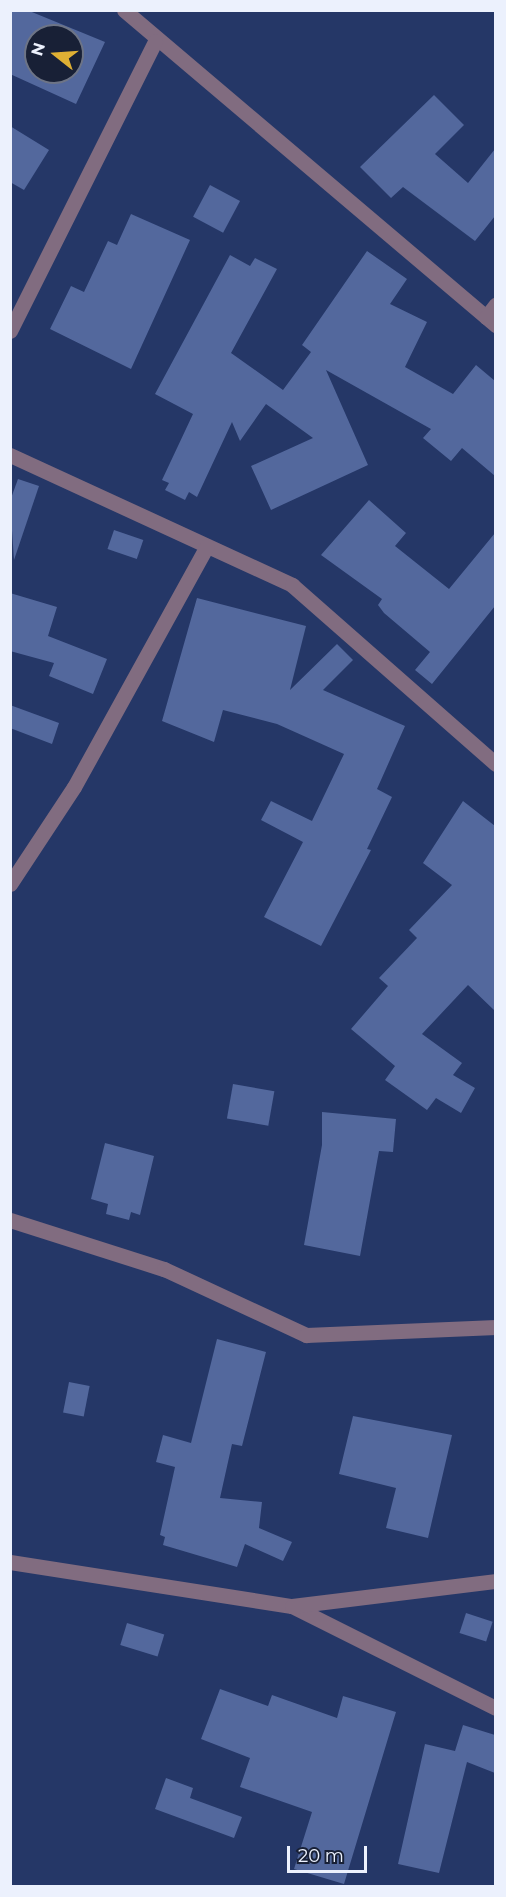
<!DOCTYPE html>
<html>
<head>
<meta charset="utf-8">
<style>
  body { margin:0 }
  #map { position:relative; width:506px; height:1897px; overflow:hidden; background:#253767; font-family:Montserrat,sans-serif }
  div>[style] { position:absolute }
  .building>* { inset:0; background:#53689d; transform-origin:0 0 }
  .minor>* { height:15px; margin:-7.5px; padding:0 7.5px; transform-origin:7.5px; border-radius:7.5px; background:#816c80 }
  span { translate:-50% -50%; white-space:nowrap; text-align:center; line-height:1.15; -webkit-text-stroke:4.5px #182036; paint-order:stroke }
  .frame { position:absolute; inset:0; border:12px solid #ecf1fd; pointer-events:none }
  .north { position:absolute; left:24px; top:24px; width:60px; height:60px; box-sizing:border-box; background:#182036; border:2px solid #6d7486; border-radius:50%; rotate:287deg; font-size:16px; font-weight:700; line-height:24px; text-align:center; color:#ecf1fd }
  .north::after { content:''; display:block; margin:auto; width:21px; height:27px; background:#dfb034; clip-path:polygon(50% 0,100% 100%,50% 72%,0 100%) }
  .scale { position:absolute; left:287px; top:1846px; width:80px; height:27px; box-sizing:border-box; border:3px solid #ecf1fd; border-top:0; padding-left:8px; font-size:18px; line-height:21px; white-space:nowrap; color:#ecf1fd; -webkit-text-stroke:4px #182036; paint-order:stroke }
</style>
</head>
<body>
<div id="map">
  <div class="building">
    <i style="clip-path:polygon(evenodd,10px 10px,27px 10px,105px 42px,76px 104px,10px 74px,10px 10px,36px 36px,72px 36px,72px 72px,36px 72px,36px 36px)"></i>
    <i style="clip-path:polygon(434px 95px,464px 125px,435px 154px,468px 183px,495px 149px,495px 216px,475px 241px,403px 187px,391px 198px,360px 167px)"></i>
    <i style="clip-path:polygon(10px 126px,49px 150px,24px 190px,10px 182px)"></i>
    <i style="left:210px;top:185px;width:34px;height:36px;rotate:28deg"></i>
    <i style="clip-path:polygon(131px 214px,190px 240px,131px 369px,50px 329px,71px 286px,84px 292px,108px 241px,117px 245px)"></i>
    <i style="clip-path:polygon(367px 251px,407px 279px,390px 304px,427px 322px,405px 367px,453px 394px,476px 365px,495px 381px,495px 476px,462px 448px,451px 461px,423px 438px,431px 429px,326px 370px,368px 465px,271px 510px,251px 466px,313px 438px,266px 404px,240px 441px,232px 422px,197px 497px,189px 492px,185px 500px,165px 490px,169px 483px,162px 480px,193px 414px,155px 394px,230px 255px,250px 266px,255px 258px,277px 269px,231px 353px,283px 390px,311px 352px,302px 345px)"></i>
    <i style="clip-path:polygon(18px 479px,39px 486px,14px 560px,10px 501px)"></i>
    <i style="clip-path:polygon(369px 500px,406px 533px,395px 546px,449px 589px,495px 533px,495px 606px,432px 684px,415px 670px,430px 652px,384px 613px,378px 605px,382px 599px,321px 555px)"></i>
    <i style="left:114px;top:530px;width:31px;height:20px;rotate:19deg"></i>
    <i style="clip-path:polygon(10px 593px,57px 607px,48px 636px,107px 659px,93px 694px,49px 676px,54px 663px,10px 651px)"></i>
    <i style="clip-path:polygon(197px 598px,306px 626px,290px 690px,337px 644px,353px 660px,323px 690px,405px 726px,377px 789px,392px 797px,367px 849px,371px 850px,321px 946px,264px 917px,303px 842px,261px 820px,271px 801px,312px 821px,344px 754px,277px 724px,223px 710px,214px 742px,162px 721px)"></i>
    <i style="clip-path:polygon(10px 705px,59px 723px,52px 744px,10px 728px)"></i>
    <i style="clip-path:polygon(463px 801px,495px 826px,495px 1011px,468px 985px,422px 1034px,462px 1063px,453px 1075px,475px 1088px,461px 1113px,436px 1098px,427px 1110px,385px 1080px,395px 1066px,351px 1029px,388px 986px,379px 978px,417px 938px,409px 930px,452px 885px,423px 863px)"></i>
    <i style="left:233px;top:1084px;width:42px;height:35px;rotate:10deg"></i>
    <i style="clip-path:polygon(322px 1112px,396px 1119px,393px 1152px,379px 1151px,360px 1256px,304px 1245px,322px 1145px)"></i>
    <i style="clip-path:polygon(105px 1143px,154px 1156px,140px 1215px,131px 1212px,129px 1220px,106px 1214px,108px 1204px,91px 1199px)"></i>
    <i style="clip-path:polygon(217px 1339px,266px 1352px,242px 1446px,232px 1444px,220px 1498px,262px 1502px,259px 1528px,292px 1542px,283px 1561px,245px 1544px,237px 1567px,163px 1545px,165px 1537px,160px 1535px,175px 1467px,156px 1462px,163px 1435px,191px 1443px)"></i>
    <i style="left:69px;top:1382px;width:21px;height:31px;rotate:11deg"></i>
    <i style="clip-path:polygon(353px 1416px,452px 1435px,428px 1538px,386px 1528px,396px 1488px,339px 1474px)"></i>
    <i style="left:466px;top:1613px;width:28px;height:21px;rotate:18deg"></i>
    <i style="left:127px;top:1623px;width:39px;height:23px;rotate:17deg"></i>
    <i style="clip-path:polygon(220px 1689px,268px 1706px,272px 1695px,337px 1718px,343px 1696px,396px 1712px,344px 1884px,294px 1869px,312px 1812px,240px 1787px,250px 1758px,201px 1739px)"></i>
    <i style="clip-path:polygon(463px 1725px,495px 1735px,495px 1773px,467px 1762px,439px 1873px,398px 1864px,425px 1744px,455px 1751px)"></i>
    <i style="clip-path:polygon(166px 1778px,193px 1788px,190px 1798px,242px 1817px,234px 1838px,155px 1809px)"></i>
  </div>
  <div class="minor">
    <i style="left:124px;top:10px;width:488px;rotate:40.3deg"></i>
    <i style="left:486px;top:317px;width:16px;rotate:-52deg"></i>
    <i style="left:10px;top:331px;width:324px;rotate:-63.4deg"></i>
    <i style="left:10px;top:455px;width:311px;rotate:24.7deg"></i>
    <i style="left:292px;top:585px;width:271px;rotate:41.3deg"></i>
    <i style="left:10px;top:884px;width:116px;rotate:-56.6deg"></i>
    <i style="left:74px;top:787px;width:275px;rotate:-61.1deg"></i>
    <i style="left:10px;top:1220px;width:162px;rotate:17.7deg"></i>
    <i style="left:164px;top:1269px;width:157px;rotate:24.9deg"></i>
    <i style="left:306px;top:1335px;width:190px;rotate:-2.4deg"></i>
    <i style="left:10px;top:1562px;width:285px;rotate:8.9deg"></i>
    <i style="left:292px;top:1606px;width:228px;rotate:26.6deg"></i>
    <i style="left:292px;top:1606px;width:206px;rotate:-7deg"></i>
  </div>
  <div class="frame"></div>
  <div class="north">N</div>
  <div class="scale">20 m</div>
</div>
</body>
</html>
